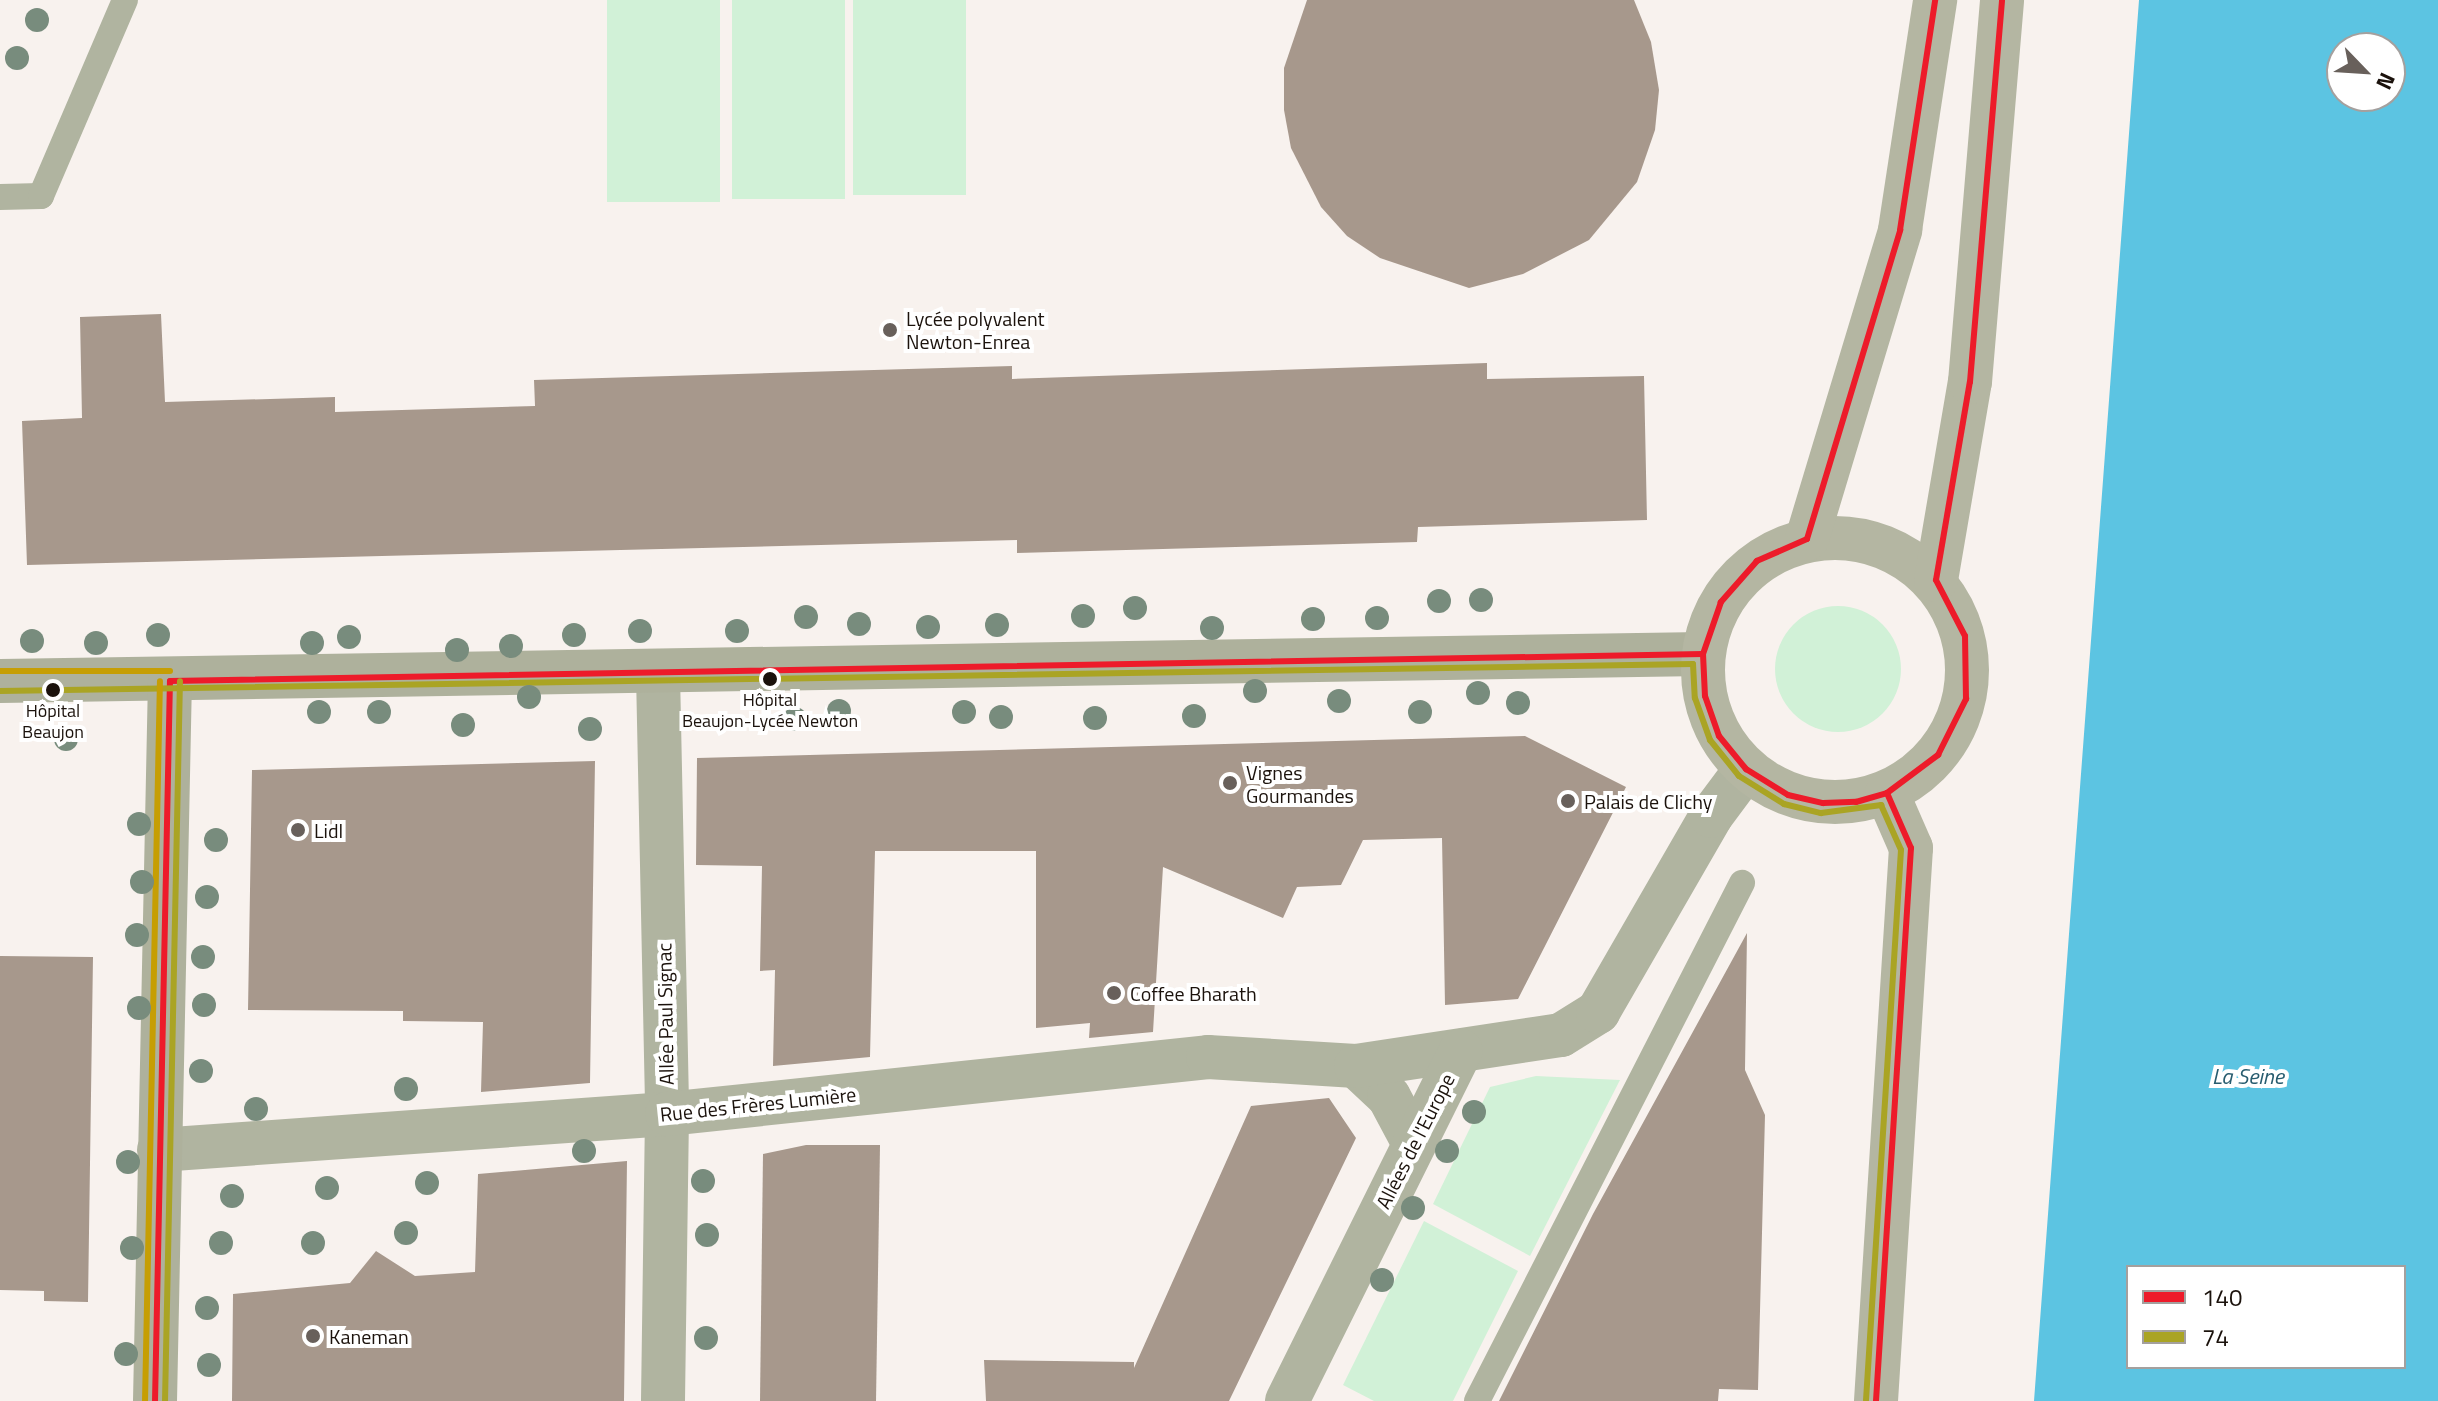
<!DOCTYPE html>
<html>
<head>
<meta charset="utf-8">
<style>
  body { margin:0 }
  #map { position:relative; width:2438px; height:1401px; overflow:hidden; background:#f8f2ee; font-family:"Titillium Web",sans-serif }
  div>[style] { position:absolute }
  .green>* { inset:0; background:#d1f1d7; transform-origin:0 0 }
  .round { border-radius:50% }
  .water>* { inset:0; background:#5cc4e2 }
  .building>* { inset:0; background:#a7988c }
  .lane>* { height:26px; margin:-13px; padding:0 13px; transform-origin:13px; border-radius:13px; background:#b0b4a0 }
  .street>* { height:44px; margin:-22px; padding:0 22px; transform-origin:22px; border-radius:22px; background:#b0b4a0 }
  .secondary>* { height:44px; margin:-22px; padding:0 22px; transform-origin:22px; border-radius:22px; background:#aeb19c }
  .primary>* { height:44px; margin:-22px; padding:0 22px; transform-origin:22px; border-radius:22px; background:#b4b6a2 }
  .primary>.ring { margin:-22px; padding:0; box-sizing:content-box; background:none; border:44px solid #b4b6a2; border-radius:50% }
  .bus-1>* { height:6px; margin:-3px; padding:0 3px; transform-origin:3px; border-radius:3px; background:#ed1b2a }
  .bus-2>* { height:6px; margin:-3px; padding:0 3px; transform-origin:3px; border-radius:3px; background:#aaa424 }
  .bus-3>* { height:6px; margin:-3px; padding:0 3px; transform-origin:3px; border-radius:3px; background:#c69e04 }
  .trees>* { width:24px; height:24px; margin:-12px; border-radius:50%; background:#788c7d }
  .dots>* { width:22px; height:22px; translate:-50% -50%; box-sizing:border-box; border:4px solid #fff; border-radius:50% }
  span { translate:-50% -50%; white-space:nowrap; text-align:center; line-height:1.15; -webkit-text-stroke:8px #fff; paint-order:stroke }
  .bus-label { font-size:18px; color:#1b120c }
  .poi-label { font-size:20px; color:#1b120c }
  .left { translate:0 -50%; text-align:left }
  .street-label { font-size:20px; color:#1b120c }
  .water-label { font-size:22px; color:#275c6f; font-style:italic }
  .legend { position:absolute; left:2126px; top:1265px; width:280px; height:104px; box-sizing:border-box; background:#fff; border:2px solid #a4a09e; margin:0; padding:10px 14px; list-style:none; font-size:24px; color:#1b120c }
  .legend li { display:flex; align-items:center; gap:16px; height:40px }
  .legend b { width:40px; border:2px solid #a4a09e }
  .north { position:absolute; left:2326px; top:32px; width:80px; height:80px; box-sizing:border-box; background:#fff; border:2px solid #a4a09e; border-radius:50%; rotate:115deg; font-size:22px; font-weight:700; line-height:32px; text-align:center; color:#1b120c }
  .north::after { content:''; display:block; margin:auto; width:28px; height:36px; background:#68605b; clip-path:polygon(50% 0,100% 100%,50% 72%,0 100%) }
</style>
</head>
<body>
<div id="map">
  <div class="green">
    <i style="left:607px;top:0;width:113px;height:202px"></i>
    <i style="left:732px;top:0;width:113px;height:199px"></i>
    <i style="left:853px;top:0;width:113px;height:195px"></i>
    <i class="round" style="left:1775px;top:606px;width:126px;height:126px"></i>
    <i style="clip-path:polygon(1536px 1076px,1620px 1080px,1530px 1256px,1433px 1204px,1490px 1087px)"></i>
    <i style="clip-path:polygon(1424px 1221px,1518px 1271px,1453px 1401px,1374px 1401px,1343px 1385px)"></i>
  </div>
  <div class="water">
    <i style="clip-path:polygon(evenodd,2139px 0,2438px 0,2438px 1401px,2034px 1401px,2139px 0,2342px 48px,2390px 48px,2390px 96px,2342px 96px,2342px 48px,2139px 0,2128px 1267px,2404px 1267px,2404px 1367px,2128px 1367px,2128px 1267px)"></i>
  </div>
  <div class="building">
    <i style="clip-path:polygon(1307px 0,1634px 0,1651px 42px,1659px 90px,1655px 130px,1637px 182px,1589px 240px,1523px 274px,1469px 288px,1380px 258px,1347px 236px,1321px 207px,1291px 148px,1284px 110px,1284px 68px)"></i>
    <i style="clip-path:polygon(161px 314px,165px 402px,335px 397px,335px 412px,535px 406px,534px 380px,1012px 366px,1012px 379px,1487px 363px,1487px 379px,1644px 376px,1647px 520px,1418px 527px,1417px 542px,1017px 553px,1017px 540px,27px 565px,22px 421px,82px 418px,80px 317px)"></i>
    <i style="clip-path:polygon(1525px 736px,1626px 787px,1518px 999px,1445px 1005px,1442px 838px,1363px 840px,1341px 885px,1297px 887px,1283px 918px,1163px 867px,1153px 1032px,1089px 1038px,1090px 1023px,1036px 1028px,1036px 851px,875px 851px,870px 1057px,773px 1066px,775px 970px,760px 971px,762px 866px,696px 865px,697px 758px)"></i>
    <i style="clip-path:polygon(595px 761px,590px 1083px,481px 1092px,483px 1022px,403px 1021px,403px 1011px,248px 1010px,252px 770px)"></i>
    <i style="clip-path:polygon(1747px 933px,1745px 1070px,1765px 1115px,1758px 1390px,1719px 1389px,1718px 1401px,1499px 1401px,1593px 1214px)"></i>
    <i style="clip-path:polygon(0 956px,93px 957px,88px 1302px,44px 1301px,44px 1291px,0 1290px)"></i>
    <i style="clip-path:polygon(1329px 1098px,1356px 1138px,1229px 1401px,986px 1401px,984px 1360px,1134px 1362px,1134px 1368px,1251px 1106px)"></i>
    <i style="clip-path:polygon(806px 1145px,880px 1145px,876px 1401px,760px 1401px,763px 1154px)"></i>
    <i style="clip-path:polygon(627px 1161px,624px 1401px,232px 1401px,233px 1294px,350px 1283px,376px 1251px,415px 1276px,475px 1272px,478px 1174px)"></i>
  </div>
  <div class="lane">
    <i style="left:0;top:197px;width:41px;rotate:-1.4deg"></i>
    <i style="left:41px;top:196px;width:213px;rotate:-66.8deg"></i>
    <i style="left:1477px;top:1401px;width:582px;rotate:-62.91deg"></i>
  </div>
  <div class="street">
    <i style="left:658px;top:674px;width:440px;rotate:88.8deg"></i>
    <i style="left:667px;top:1114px;width:287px;rotate:90.8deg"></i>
    <i style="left:1356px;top:1066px;width:45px;rotate:43.2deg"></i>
    <i style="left:1389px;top:1097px;width:51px;rotate:61.9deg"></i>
    <i style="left:159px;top:1150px;width:509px;rotate:-4.05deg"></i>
    <i style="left:667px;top:1114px;width:544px;rotate:-6.01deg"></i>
    <i style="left:1208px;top:1057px;width:148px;rotate:3.5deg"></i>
    <i style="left:1356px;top:1066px;width:207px;rotate:-8.6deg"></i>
    <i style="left:1561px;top:1035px;width:44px;rotate:-31.9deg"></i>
    <i style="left:1598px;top:1012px;width:226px;rotate:-60deg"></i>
    <i style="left:1711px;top:816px;width:59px;rotate:-53.3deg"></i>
    <i style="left:1287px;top:1401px;width:391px;rotate:-63.6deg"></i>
  </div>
  <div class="secondary">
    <i style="left:0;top:681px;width:1703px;rotate:-0.91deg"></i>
    <i style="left:155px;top:1401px;width:720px;rotate:-88.81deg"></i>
  </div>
  <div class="primary">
    <i class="ring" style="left:1703px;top:538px;width:220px;height:220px"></i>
    <i style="left:1807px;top:539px;width:323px;rotate:-73.2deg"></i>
    <i style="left:1900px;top:230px;width:233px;rotate:-81.3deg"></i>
    <i style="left:1936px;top:580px;width:201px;rotate:-80.3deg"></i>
    <i style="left:1970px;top:382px;width:383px;rotate:-85.2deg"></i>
    <i style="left:1876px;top:1401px;width:554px;rotate:-86.38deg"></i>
    <i style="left:1911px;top:848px;width:60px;rotate:-113.6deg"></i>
  </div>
  <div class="bus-1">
    <i style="left:1807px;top:539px;width:55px;rotate:156.3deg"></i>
    <i style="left:1757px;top:561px;width:55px;rotate:131.3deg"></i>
    <i style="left:1721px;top:602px;width:55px;rotate:109.1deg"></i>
    <i style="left:1703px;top:654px;width:42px;rotate:87.3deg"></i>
    <i style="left:1705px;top:696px;width:42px;rotate:70.7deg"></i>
    <i style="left:1719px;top:736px;width:43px;rotate:50.7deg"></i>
    <i style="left:1746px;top:769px;width:49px;rotate:31.8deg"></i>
    <i style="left:1788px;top:795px;width:36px;rotate:13deg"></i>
    <i style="left:1823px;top:803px;width:33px;rotate:-2deg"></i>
    <i style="left:1856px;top:802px;width:32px;rotate:-16deg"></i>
    <i style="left:1887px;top:793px;width:64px;rotate:-36.7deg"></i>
    <i style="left:1938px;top:755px;width:63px;rotate:-63.4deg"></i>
    <i style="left:1966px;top:699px;width:63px;rotate:-90.9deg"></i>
    <i style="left:1965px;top:636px;width:63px;rotate:-117.4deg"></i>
    <i style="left:1807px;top:539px;width:323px;rotate:-73.2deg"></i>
    <i style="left:1900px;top:230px;width:233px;rotate:-81.3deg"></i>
    <i style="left:1936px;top:580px;width:201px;rotate:-80.3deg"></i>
    <i style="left:1970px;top:382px;width:383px;rotate:-85.2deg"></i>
    <i style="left:170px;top:681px;width:1533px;rotate:-1.01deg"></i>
    <i style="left:155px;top:1401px;width:720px;rotate:-88.81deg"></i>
    <i style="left:1876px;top:1401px;width:554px;rotate:-86.38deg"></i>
    <i style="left:1911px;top:848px;width:60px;rotate:-113.6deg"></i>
  </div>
  <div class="bus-2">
    <i style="left:0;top:691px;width:1693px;rotate:-0.91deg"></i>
    <i style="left:1693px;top:664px;width:34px;rotate:87deg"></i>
    <i style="left:1695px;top:698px;width:45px;rotate:70.3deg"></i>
    <i style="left:1710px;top:740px;width:46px;rotate:51.1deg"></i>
    <i style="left:1739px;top:776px;width:53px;rotate:31.9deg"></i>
    <i style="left:1784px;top:804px;width:38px;rotate:14deg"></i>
    <i style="left:1821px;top:813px;width:61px;rotate:-7.6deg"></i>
    <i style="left:1881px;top:805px;width:49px;rotate:66deg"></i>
    <i style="left:1901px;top:850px;width:551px;rotate:93.64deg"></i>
    <i style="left:165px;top:1401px;width:720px;rotate:-88.81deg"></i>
  </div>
  <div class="bus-3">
    <i style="left:0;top:671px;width:170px"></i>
    <i style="left:145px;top:1401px;width:720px;rotate:-88.81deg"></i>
  </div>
  <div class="trees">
    <i style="left:37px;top:20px"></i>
    <i style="left:17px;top:58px"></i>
    <i style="left:1481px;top:600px"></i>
    <i style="left:1439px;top:601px"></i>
    <i style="left:1135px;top:608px"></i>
    <i style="left:1083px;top:616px"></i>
    <i style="left:806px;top:617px"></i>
    <i style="left:1377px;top:618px"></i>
    <i style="left:1313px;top:619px"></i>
    <i style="left:859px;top:624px"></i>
    <i style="left:997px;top:625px"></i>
    <i style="left:928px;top:627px"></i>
    <i style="left:1212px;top:628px"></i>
    <i style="left:640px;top:631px"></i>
    <i style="left:737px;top:631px"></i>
    <i style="left:158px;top:635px"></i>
    <i style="left:574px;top:635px"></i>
    <i style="left:349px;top:637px"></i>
    <i style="left:32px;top:641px"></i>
    <i style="left:96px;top:643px"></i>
    <i style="left:312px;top:643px"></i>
    <i style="left:511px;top:646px"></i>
    <i style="left:457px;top:650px"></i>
    <i style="left:1255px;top:691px"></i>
    <i style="left:1478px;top:693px"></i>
    <i style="left:529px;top:697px"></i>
    <i style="left:1339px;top:701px"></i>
    <i style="left:1518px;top:703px"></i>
    <i style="left:839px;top:711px"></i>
    <i style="left:319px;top:712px"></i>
    <i style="left:379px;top:712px"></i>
    <i style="left:964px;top:712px"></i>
    <i style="left:1420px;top:712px"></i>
    <i style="left:1194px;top:716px"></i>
    <i style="left:1001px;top:717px"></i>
    <i style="left:1095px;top:718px"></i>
    <i style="left:795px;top:719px"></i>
    <i style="left:463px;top:725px"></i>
    <i style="left:590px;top:729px"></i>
    <i style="left:66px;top:739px"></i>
    <i style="left:139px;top:824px"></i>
    <i style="left:216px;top:840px"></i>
    <i style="left:142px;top:882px"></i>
    <i style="left:207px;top:897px"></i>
    <i style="left:137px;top:935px"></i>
    <i style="left:203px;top:957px"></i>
    <i style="left:204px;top:1005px"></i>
    <i style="left:139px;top:1008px"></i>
    <i style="left:201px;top:1071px"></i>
    <i style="left:406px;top:1089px"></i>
    <i style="left:256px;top:1109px"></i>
    <i style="left:1474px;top:1112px"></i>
    <i style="left:584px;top:1151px"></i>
    <i style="left:1447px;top:1151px"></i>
    <i style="left:128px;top:1162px"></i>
    <i style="left:703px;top:1181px"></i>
    <i style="left:427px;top:1183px"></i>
    <i style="left:327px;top:1188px"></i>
    <i style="left:232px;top:1196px"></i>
    <i style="left:1413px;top:1208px"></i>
    <i style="left:406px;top:1233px"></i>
    <i style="left:707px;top:1235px"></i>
    <i style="left:221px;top:1243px"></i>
    <i style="left:313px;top:1243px"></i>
    <i style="left:132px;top:1248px"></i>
    <i style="left:1382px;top:1280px"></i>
    <i style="left:207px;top:1308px"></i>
    <i style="left:706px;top:1338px"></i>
    <i style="left:126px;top:1354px"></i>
    <i style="left:209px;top:1365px"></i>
  </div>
  <div class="dots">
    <i style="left:890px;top:330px;background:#68605b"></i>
    <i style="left:770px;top:679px;background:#1b120c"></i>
    <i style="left:53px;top:690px;background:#1b120c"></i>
    <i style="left:1230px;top:783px;background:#68605b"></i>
    <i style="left:1568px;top:801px;background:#68605b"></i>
    <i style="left:298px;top:830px;background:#68605b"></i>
    <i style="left:1114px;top:993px;background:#68605b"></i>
    <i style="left:313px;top:1336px;background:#68605b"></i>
  </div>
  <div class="bus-label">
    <span style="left:770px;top:711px">Hôpital<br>Beaujon-Lycée Newton</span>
    <span style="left:53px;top:722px">Hôpital<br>Beaujon</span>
  </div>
  <div class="poi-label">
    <span class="left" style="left:906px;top:330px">Lycée polyvalent<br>Newton-Enrea</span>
    <span class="left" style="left:1246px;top:784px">Vignes<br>Gourmandes</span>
    <span class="left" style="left:1584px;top:801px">Palais de Clichy</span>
    <span class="left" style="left:314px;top:830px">Lidl</span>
    <span class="left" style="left:1130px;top:993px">Coffee Bharath</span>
    <span class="left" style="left:329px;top:1336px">Kaneman</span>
  </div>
  <div class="street-label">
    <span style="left:665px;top:1014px;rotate:-91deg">Allée Paul Signac</span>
    <span style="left:758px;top:1104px;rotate:-6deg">Rue des Frères Lumière</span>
    <span style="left:1415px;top:1141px;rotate:-63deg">Allées de l'Europe</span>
  </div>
  <div class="water-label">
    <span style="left:2248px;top:1077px">La Seine</span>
  </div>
  <ul class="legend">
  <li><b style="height:10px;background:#ed1b2a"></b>140</li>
  <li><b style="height:10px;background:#aaa424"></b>74</li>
  </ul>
  <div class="north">N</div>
</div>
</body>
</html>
